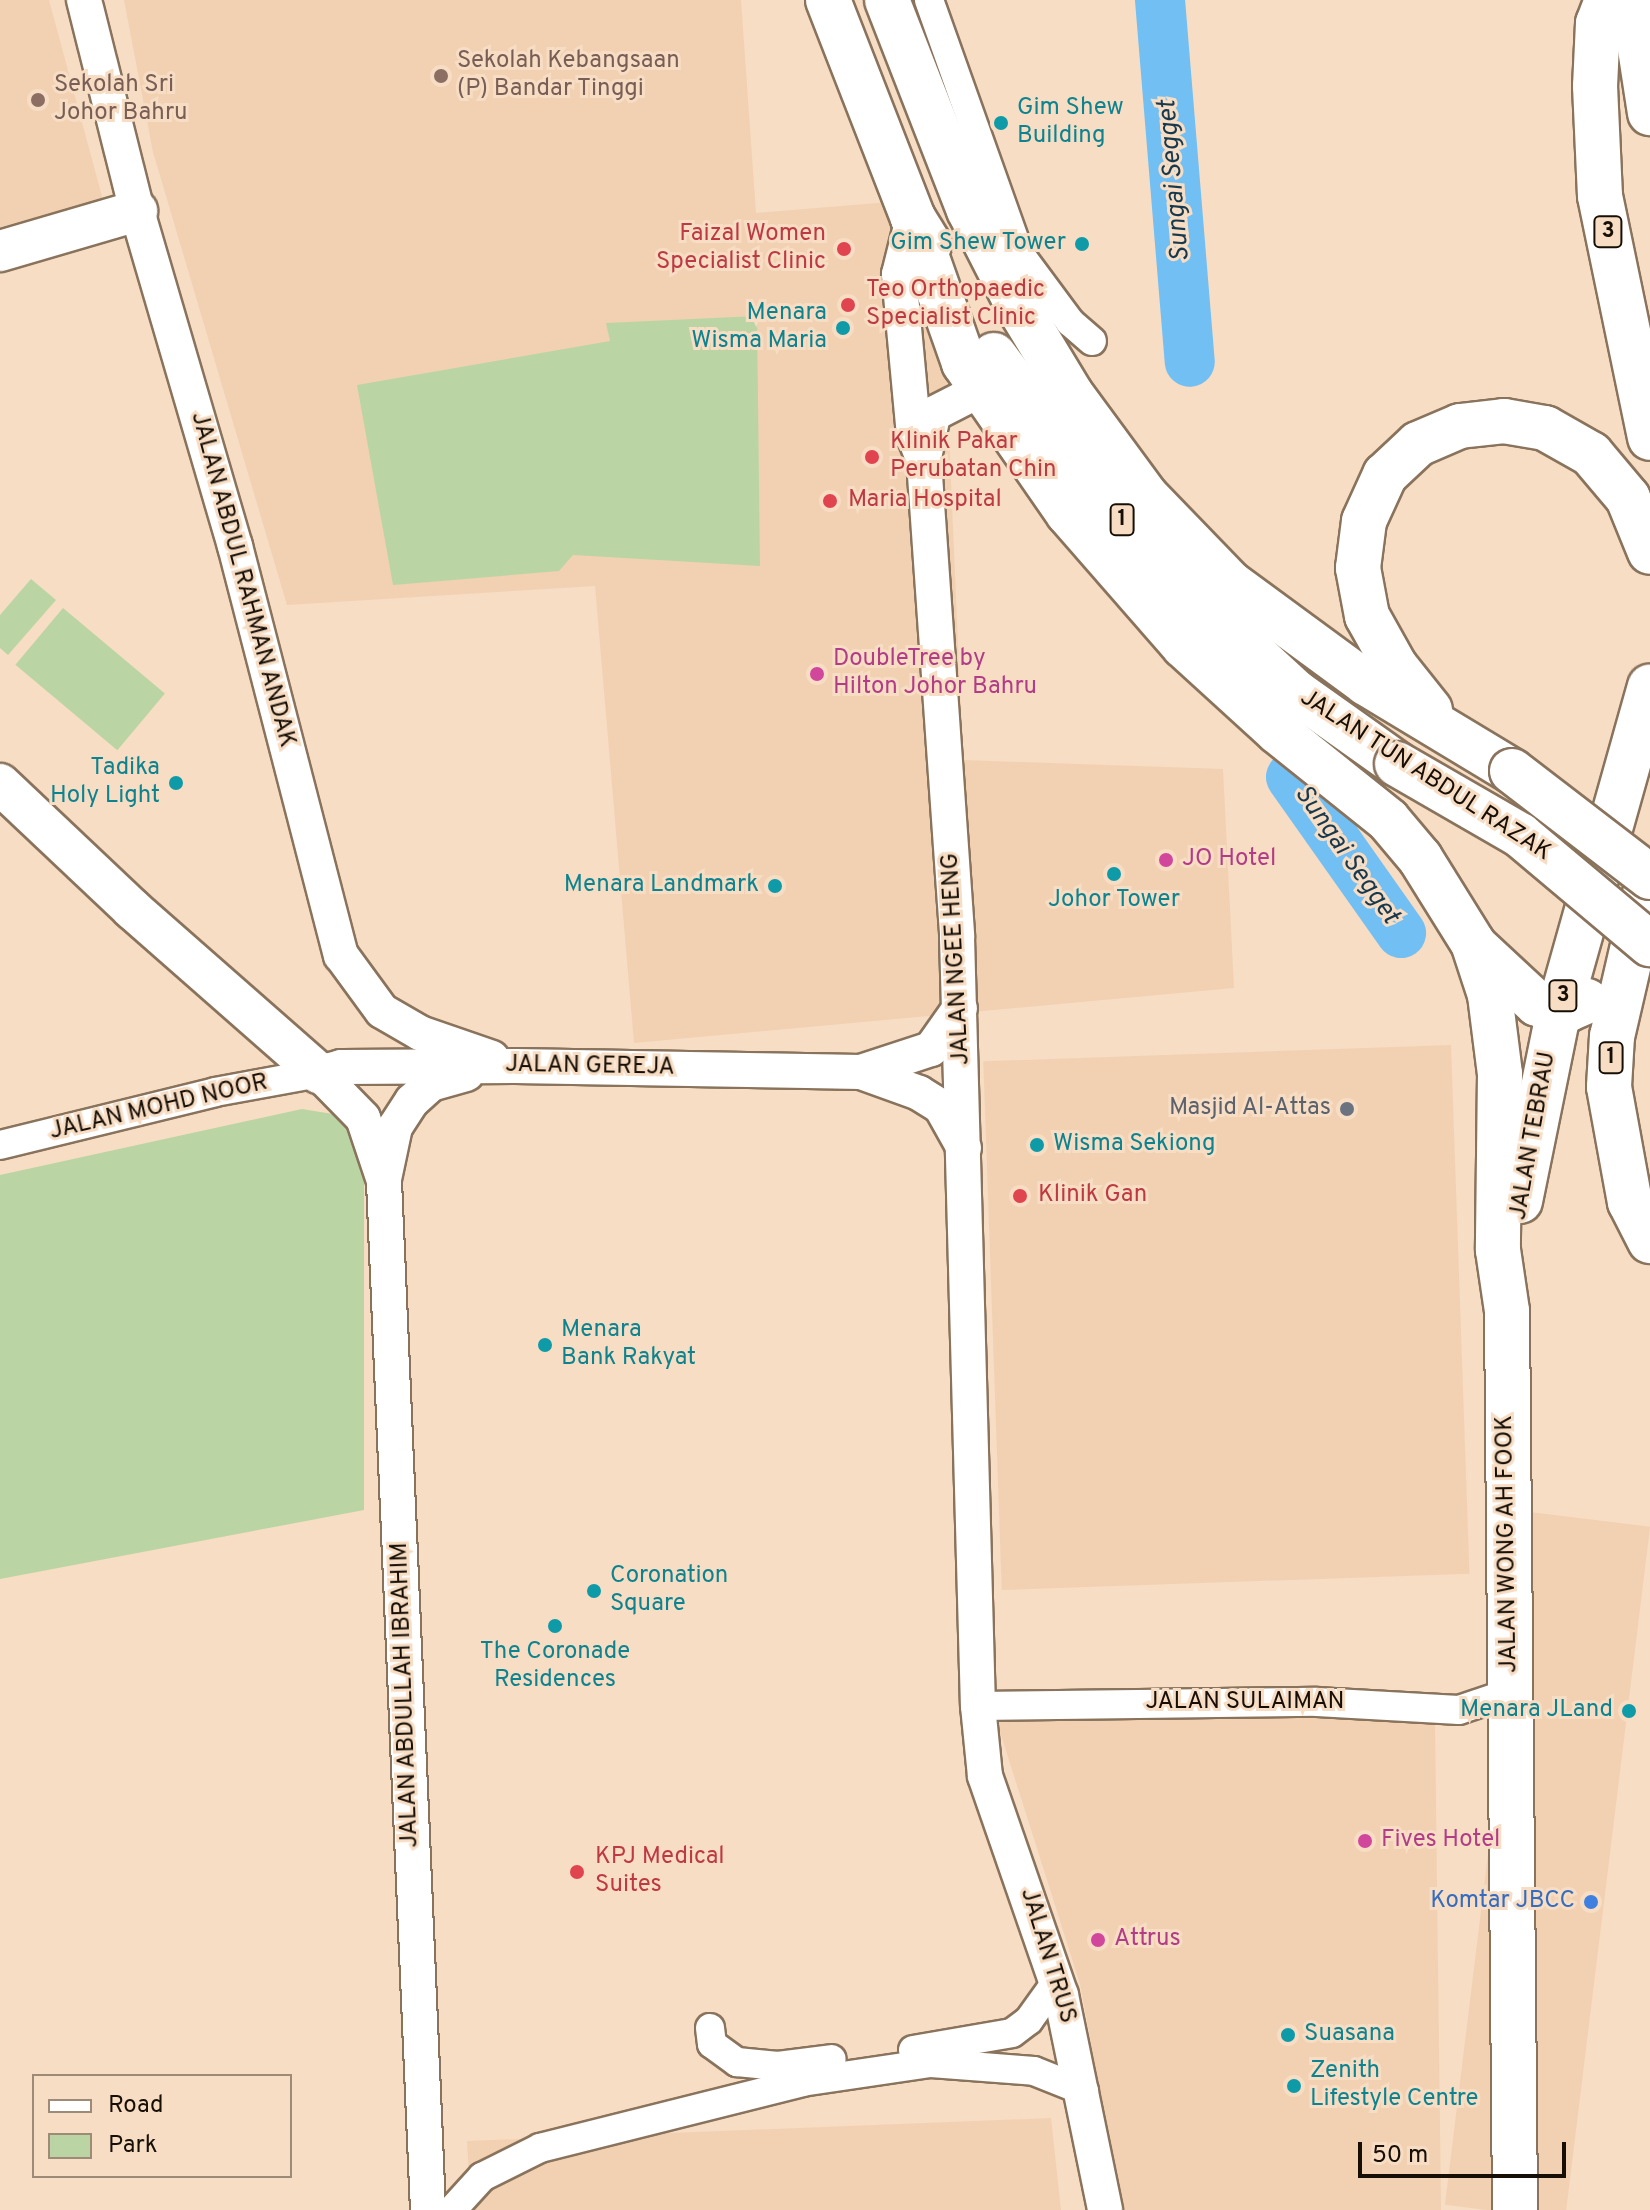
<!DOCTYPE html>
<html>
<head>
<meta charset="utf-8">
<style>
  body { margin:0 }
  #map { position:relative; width:1650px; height:2210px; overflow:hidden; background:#f7ddc4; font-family:Overpass,sans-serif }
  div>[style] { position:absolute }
  .built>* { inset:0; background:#f1d1b2; transform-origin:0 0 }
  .green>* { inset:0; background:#bad5a3; transform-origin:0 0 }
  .river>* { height:50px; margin:-25px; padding:0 25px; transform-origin:25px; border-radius:25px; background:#72bff3 }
  .roads { filter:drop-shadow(2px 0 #8a735c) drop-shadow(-2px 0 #8a735c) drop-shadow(0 2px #8a735c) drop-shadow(0 -2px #8a735c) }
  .minor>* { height:28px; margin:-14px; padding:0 14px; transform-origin:14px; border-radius:14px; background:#fff }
  .tertiary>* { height:34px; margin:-17px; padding:0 17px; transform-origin:17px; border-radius:17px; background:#fff }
  .secondary>* { height:40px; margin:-20px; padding:0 20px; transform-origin:20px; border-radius:20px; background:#fff }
  .primary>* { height:44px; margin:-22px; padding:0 22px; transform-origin:22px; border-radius:22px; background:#fff }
  .trunk>* { height:44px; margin:-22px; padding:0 22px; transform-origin:22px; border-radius:22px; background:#fff }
  .bridges { filter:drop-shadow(2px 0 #8a735c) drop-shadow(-2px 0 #8a735c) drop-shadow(0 2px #8a735c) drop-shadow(0 -2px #8a735c) }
  .trunk-bridge>* { height:44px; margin:-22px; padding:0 22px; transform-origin:22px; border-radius:22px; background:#fff }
  .dots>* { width:22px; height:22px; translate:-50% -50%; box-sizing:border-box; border:4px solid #f7ddc4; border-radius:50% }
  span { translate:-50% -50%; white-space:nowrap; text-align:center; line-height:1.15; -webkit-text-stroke:6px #f7ddc4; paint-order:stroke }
  .shield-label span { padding:2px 6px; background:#f7ddc4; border:2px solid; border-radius:6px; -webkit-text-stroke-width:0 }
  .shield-label { font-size:22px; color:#170f06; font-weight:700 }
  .education-label { font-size:24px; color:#785e54 }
  .left { translate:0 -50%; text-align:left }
  .culture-label { font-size:24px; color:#0d838f }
  .right { translate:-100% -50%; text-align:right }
  .health-label { font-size:24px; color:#be3a42 }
  .street-label { font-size:24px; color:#170f06 }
  .hotel-label { font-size:24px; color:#b23c85 }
  .worship-label { font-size:24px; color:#5b616d }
  .shop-label { font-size:24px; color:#366cbe }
  .water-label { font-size:26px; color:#17394e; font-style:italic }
  .legend { position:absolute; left:32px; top:2074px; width:260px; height:104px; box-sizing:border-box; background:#f7ddc4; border:2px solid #9d8b78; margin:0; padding:10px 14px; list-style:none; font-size:24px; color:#170f06 }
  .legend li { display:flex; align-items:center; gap:16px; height:40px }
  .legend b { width:40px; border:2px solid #9d8b78 }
  .scale { position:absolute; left:1358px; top:2142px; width:208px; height:36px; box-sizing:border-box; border:4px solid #170f06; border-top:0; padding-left:10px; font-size:24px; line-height:28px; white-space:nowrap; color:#170f06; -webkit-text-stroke:6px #f7ddc4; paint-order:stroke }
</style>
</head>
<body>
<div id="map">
  <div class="built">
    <i style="clip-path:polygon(0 0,49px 0,103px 200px,0 227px)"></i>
    <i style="clip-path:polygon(124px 0,741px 0,756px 213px,902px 201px,945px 342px,963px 760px,1223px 769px,1234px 988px,634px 1043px,595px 586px,287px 605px,153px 152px)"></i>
    <i style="left:1451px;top:1045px;width:529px;height:468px;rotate:88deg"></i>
    <i style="left:1530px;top:1512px;width:121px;height:698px;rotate:7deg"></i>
    <i style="clip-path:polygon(1306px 1712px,1435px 1718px,1441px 2210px,1122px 2210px,1080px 1984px,995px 1716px)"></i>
    <i style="clip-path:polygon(1051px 2118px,1061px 2210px,471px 2210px,467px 2141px)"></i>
  </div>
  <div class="green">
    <i style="clip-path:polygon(757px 316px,760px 566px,573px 555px,559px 571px,393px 585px,357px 385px,610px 341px,606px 323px)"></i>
    <i style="clip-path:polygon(31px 579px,56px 600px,8px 655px,0 648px,0 615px)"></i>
    <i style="left:63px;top:608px;width:133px;height:74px;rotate:40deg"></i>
    <i style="clip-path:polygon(302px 1109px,345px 1116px,364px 1144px,364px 1510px,0 1579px,0 1175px)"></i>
  </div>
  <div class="river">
    <i style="left:1160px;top:0;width:363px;rotate:85.3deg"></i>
    <i style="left:1291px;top:777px;width:191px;rotate:54.8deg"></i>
  </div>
  <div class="roads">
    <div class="minor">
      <i style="left:929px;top:0;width:269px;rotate:70.4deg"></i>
      <i style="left:1019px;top:253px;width:86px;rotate:53.5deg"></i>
      <i style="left:1070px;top:322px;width:29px;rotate:41deg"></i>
      <i style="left:0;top:1145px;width:221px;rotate:-13.8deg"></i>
      <i style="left:215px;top:1092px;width:106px;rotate:-10.4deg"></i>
      <i style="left:978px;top:1706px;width:339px;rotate:-0.7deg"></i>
      <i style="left:1317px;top:1702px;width:142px;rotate:3.2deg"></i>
      <i style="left:1459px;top:1710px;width:53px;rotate:-18.8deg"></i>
      <i style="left:710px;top:2028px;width:16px;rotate:83deg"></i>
      <i style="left:712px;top:2044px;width:31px;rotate:36deg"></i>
      <i style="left:737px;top:2062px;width:41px;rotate:5.6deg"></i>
      <i style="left:778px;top:2066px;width:54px;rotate:-7.4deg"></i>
      <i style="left:913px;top:2050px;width:100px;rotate:-9.7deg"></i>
      <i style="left:1012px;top:2033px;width:21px;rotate:-37deg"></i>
      <i style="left:1029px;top:2020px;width:48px;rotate:-54.3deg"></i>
      <i style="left:452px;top:2210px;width:45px;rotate:-47.7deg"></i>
      <i style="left:482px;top:2177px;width:65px;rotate:-26.6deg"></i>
      <i style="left:540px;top:2148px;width:270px;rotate:-14.1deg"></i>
      <i style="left:802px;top:2082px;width:130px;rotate:-8.4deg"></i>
      <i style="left:931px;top:2063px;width:103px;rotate:4.4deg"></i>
      <i style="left:1034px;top:2071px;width:54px;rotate:21.8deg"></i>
    </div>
    <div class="tertiary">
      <i style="left:84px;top:0;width:218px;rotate:75.9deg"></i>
      <i style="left:137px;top:211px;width:349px;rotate:73.7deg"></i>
      <i style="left:235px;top:546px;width:423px;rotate:75.5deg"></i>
      <i style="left:341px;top:955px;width:69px;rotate:53.8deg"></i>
      <i style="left:382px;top:1011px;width:44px;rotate:30.1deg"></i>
      <i style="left:420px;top:1033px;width:76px;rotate:19.1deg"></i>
      <i style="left:913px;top:218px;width:58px;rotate:104deg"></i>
      <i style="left:899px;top:274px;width:163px;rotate:84.7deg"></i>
      <i style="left:914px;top:436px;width:27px;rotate:68deg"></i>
      <i style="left:924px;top:461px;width:477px;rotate:86deg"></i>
      <i style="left:957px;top:937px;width:769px;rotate:88.44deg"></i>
      <i style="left:978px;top:1706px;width:70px;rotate:84.3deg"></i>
      <i style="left:985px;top:1776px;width:232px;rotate:70.9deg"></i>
      <i style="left:1061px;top:1995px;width:219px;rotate:78.4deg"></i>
      <i style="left:925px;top:453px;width:40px;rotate:-78deg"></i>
      <i style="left:933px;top:414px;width:53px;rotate:-27.1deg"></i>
      <i style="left:861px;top:1072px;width:62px;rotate:19.9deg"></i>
      <i style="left:919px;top:1093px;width:26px;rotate:32deg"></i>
      <i style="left:941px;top:1107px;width:47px;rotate:60.7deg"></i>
      <i style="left:384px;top:1179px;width:53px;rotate:-78.1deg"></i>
      <i style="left:395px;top:1127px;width:31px;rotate:-57deg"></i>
      <i style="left:412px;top:1101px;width:25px;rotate:-42deg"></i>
      <i style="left:431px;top:1084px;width:37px;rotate:-16deg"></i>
      <i style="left:428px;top:2210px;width:1030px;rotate:-92.45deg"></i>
      <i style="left:384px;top:1181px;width:66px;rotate:-108.4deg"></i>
      <i style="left:363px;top:1118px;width:63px;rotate:-134.4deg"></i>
      <i style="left:319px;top:1073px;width:23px;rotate:-15deg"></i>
      <i style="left:341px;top:1067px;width:174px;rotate:-0.3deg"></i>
      <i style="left:515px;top:1066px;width:346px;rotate:1deg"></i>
      <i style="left:861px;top:1072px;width:74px;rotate:-18.2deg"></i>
      <i style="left:931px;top:1049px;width:50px;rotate:-54.7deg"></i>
    </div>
    <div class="secondary">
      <i style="left:0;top:251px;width:143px;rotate:-16.3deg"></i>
      <i style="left:0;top:784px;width:182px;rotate:43.4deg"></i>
      <i style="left:132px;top:909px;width:249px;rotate:41.3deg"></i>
    </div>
    <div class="primary">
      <i style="left:1507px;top:1311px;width:899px;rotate:89.49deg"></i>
    </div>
    <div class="trunk">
      <i style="left:828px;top:0;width:234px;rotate:68.7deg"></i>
      <i style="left:913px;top:218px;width:31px;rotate:58deg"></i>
      <i style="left:887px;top:0;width:225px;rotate:68.7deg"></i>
      <i style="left:969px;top:210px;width:110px;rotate:63deg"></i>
      <i style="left:1019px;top:308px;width:100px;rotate:58.8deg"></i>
      <i style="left:1071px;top:394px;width:127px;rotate:53.7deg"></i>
      <i style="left:1146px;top:496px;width:121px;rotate:46deg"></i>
      <i style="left:1230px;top:583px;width:169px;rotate:36.3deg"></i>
      <i style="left:1366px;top:683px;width:170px;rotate:31.1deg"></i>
      <i style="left:1607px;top:0;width:25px;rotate:111deg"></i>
      <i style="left:1598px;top:23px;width:63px;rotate:92.7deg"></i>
      <i style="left:1595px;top:86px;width:110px;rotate:87.4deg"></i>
      <i style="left:1600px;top:196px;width:247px;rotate:78.3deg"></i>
      <i style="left:1646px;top:0;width:43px;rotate:99.5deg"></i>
      <i style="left:1639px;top:42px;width:72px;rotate:81.2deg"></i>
      <i style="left:913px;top:218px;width:154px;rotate:70.6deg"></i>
      <i style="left:964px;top:363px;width:183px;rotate:55.3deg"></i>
      <i style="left:1068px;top:513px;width:176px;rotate:48.9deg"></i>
      <i style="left:1184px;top:646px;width:126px;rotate:42.4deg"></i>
      <i style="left:1277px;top:731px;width:142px;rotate:38.7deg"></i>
      <i style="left:1388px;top:820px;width:50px;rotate:49.9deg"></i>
      <i style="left:1420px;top:858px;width:100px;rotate:58.1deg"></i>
      <i style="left:1473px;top:943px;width:55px;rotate:71.9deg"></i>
      <i style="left:1490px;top:995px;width:80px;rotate:82.8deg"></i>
      <i style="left:1500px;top:1074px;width:176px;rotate:90.7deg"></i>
      <i style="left:1498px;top:1250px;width:62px;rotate:81.6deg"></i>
      <i style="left:994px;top:355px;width:144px;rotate:53.4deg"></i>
      <i style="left:1080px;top:471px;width:194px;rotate:47.5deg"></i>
      <i style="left:1211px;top:614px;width:117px;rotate:42.6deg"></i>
      <i style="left:1297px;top:693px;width:123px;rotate:35.4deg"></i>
      <i style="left:1430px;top:710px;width:56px;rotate:-128.5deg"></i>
      <i style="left:1395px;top:666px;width:57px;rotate:-119.2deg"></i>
      <i style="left:1367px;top:616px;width:49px;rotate:-100.6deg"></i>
      <i style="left:1358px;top:568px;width:47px;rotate:-82.7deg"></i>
      <i style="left:1364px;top:521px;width:51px;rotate:-65.5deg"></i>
      <i style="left:1385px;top:475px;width:45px;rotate:-43.2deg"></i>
      <i style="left:1418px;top:444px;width:46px;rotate:-23.2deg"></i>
      <i style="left:1460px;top:426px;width:44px;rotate:-6.5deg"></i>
      <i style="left:1504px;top:421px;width:42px;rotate:9.7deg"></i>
      <i style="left:1545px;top:428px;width:53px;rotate:29.5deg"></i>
      <i style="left:1591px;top:454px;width:57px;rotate:49.9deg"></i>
      <i style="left:1628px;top:498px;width:58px;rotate:67.8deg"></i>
      <i style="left:1650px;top:872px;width:168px;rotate:103deg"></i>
      <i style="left:1612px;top:1036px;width:51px;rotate:93.4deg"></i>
      <i style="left:1609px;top:1087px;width:117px;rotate:79.7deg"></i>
      <i style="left:1630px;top:1202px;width:44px;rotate:62.9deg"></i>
      <i style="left:1477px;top:948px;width:82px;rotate:43deg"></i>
      <i style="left:1537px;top:1004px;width:31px;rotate:11deg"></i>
      <i style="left:1567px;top:1010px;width:22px;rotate:-24deg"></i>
      <i style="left:1520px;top:1201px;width:195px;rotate:-78.5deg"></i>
      <i style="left:1559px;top:1010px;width:336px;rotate:-74.3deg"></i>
    </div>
  </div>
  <div class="bridges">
    <div class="trunk-bridge">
      <i style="left:1397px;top:764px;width:142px;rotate:30deg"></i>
      <i style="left:1520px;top:835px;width:170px;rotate:40deg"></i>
      <i style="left:1512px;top:771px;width:174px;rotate:37.5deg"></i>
    </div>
  </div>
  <div class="dots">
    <i style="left:441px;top:76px;background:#8d6e63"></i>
    <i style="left:38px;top:100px;background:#8d6e63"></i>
    <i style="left:1001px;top:123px;background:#0f9aa8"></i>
    <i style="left:1082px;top:244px;background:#0f9aa8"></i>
    <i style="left:844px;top:249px;background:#e0444e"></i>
    <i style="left:848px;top:305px;background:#e0444e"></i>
    <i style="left:843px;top:328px;background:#0f9aa8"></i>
    <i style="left:872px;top:457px;background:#e0444e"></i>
    <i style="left:830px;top:501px;background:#e0444e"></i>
    <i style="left:817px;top:674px;background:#d1479c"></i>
    <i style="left:176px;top:783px;background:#0f9aa8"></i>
    <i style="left:1166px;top:860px;background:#d1479c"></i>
    <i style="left:1114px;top:874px;background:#0f9aa8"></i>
    <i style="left:775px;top:886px;background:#0f9aa8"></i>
    <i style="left:1347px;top:1109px;background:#6b7280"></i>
    <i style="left:1037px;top:1145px;background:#0f9aa8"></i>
    <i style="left:1020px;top:1196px;background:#e0444e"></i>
    <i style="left:545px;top:1345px;background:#0f9aa8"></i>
    <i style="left:594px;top:1591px;background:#0f9aa8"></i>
    <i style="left:555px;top:1626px;background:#0f9aa8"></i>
    <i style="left:1629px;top:1711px;background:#0f9aa8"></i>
    <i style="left:1365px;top:1841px;background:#d1479c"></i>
    <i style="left:577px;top:1872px;background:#e0444e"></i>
    <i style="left:1591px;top:1902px;background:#3f7fe0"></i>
    <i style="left:1098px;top:1940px;background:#d1479c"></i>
    <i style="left:1288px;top:2035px;background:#0f9aa8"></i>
    <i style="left:1294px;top:2086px;background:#0f9aa8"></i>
  </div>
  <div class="shield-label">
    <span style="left:1608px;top:232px">3</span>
    <span style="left:1122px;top:520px">1</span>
    <span style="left:1563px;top:996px">3</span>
    <span style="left:1611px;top:1058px">1</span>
  </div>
  <div class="education-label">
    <span class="left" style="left:457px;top:76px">Sekolah Kebangsaan<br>(P) Bandar Tinggi</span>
    <span class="left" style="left:54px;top:100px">Sekolah Sri<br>Johor Bahru</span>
  </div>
  <div class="culture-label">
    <span class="left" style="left:1017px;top:123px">Gim Shew<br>Building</span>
    <span class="right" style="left:1066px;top:244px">Gim Shew Tower</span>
    <span class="right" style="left:827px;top:328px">Menara<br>Wisma Maria</span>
    <span class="right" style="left:160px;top:783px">Tadika<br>Holy Light</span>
    <span class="right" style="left:759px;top:886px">Menara Landmark</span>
    <span style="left:1114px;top:901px">Johor Tower</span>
    <span class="left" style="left:1053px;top:1145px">Wisma Sekiong</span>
    <span class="left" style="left:561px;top:1345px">Menara<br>Bank Rakyat</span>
    <span class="left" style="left:610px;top:1591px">Coronation<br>Square</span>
    <span style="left:555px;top:1667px">The Coronade<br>Residences</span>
    <span class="right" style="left:1613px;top:1711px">Menara JLand</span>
    <span class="left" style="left:1304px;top:2035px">Suasana</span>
    <span class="left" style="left:1310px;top:2086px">Zenith<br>Lifestyle Centre</span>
  </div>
  <div class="health-label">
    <span class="right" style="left:826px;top:249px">Faizal Women<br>Specialist Clinic</span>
    <span class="left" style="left:866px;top:305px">Teo Orthopaedic<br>Specialist Clinic</span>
    <span class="left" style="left:890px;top:457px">Klinik Pakar<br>Perubatan Chin</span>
    <span class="left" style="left:848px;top:501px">Maria Hospital</span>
    <span class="left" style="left:1038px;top:1196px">Klinik Gan</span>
    <span class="left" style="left:595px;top:1872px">KPJ Medical<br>Suites</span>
  </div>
  <div class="street-label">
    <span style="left:242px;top:580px;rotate:75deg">JALAN ABDUL RAHMAN ANDAK</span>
    <span style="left:1425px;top:776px;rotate:33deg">JALAN TUN ABDUL RAZAK</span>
    <span style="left:957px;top:959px;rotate:-93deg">JALAN NGEE HENG</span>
    <span style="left:590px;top:1067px;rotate:1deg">JALAN GEREJA</span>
    <span style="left:159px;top:1108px;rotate:-13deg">JALAN MOHD NOOR</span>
    <span style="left:1534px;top:1136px;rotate:-80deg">JALAN TEBRAU</span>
    <span style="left:1508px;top:1544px;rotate:-91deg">JALAN WONG AH FOOK</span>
    <span style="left:406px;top:1695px;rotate:-92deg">JALAN ABDULLAH IBRAHIM</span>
    <span style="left:1245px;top:1703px">JALAN SULAIMAN</span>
    <span style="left:1047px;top:1956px;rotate:73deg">JALAN TRUS</span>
  </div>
  <div class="hotel-label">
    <span class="left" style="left:833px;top:674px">DoubleTree by<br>Hilton Johor Bahru</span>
    <span class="left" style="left:1182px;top:860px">JO Hotel</span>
    <span class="left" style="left:1381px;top:1841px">Fives Hotel</span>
    <span class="left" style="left:1114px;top:1940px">Attrus</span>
  </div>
  <div class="worship-label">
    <span class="right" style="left:1331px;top:1109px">Masjid Al-Attas</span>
  </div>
  <div class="shop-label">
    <span class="right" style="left:1575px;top:1902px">Komtar JBCC</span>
  </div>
  <div class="water-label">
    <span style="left:1175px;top:181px;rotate:-95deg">Sungai Segget</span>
    <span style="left:1346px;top:855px;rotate:55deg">Sungai Segget</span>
  </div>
  <ul class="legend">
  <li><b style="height:10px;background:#fff"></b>Road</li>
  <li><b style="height:22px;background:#bad5a3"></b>Park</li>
  </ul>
  <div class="scale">50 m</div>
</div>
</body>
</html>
